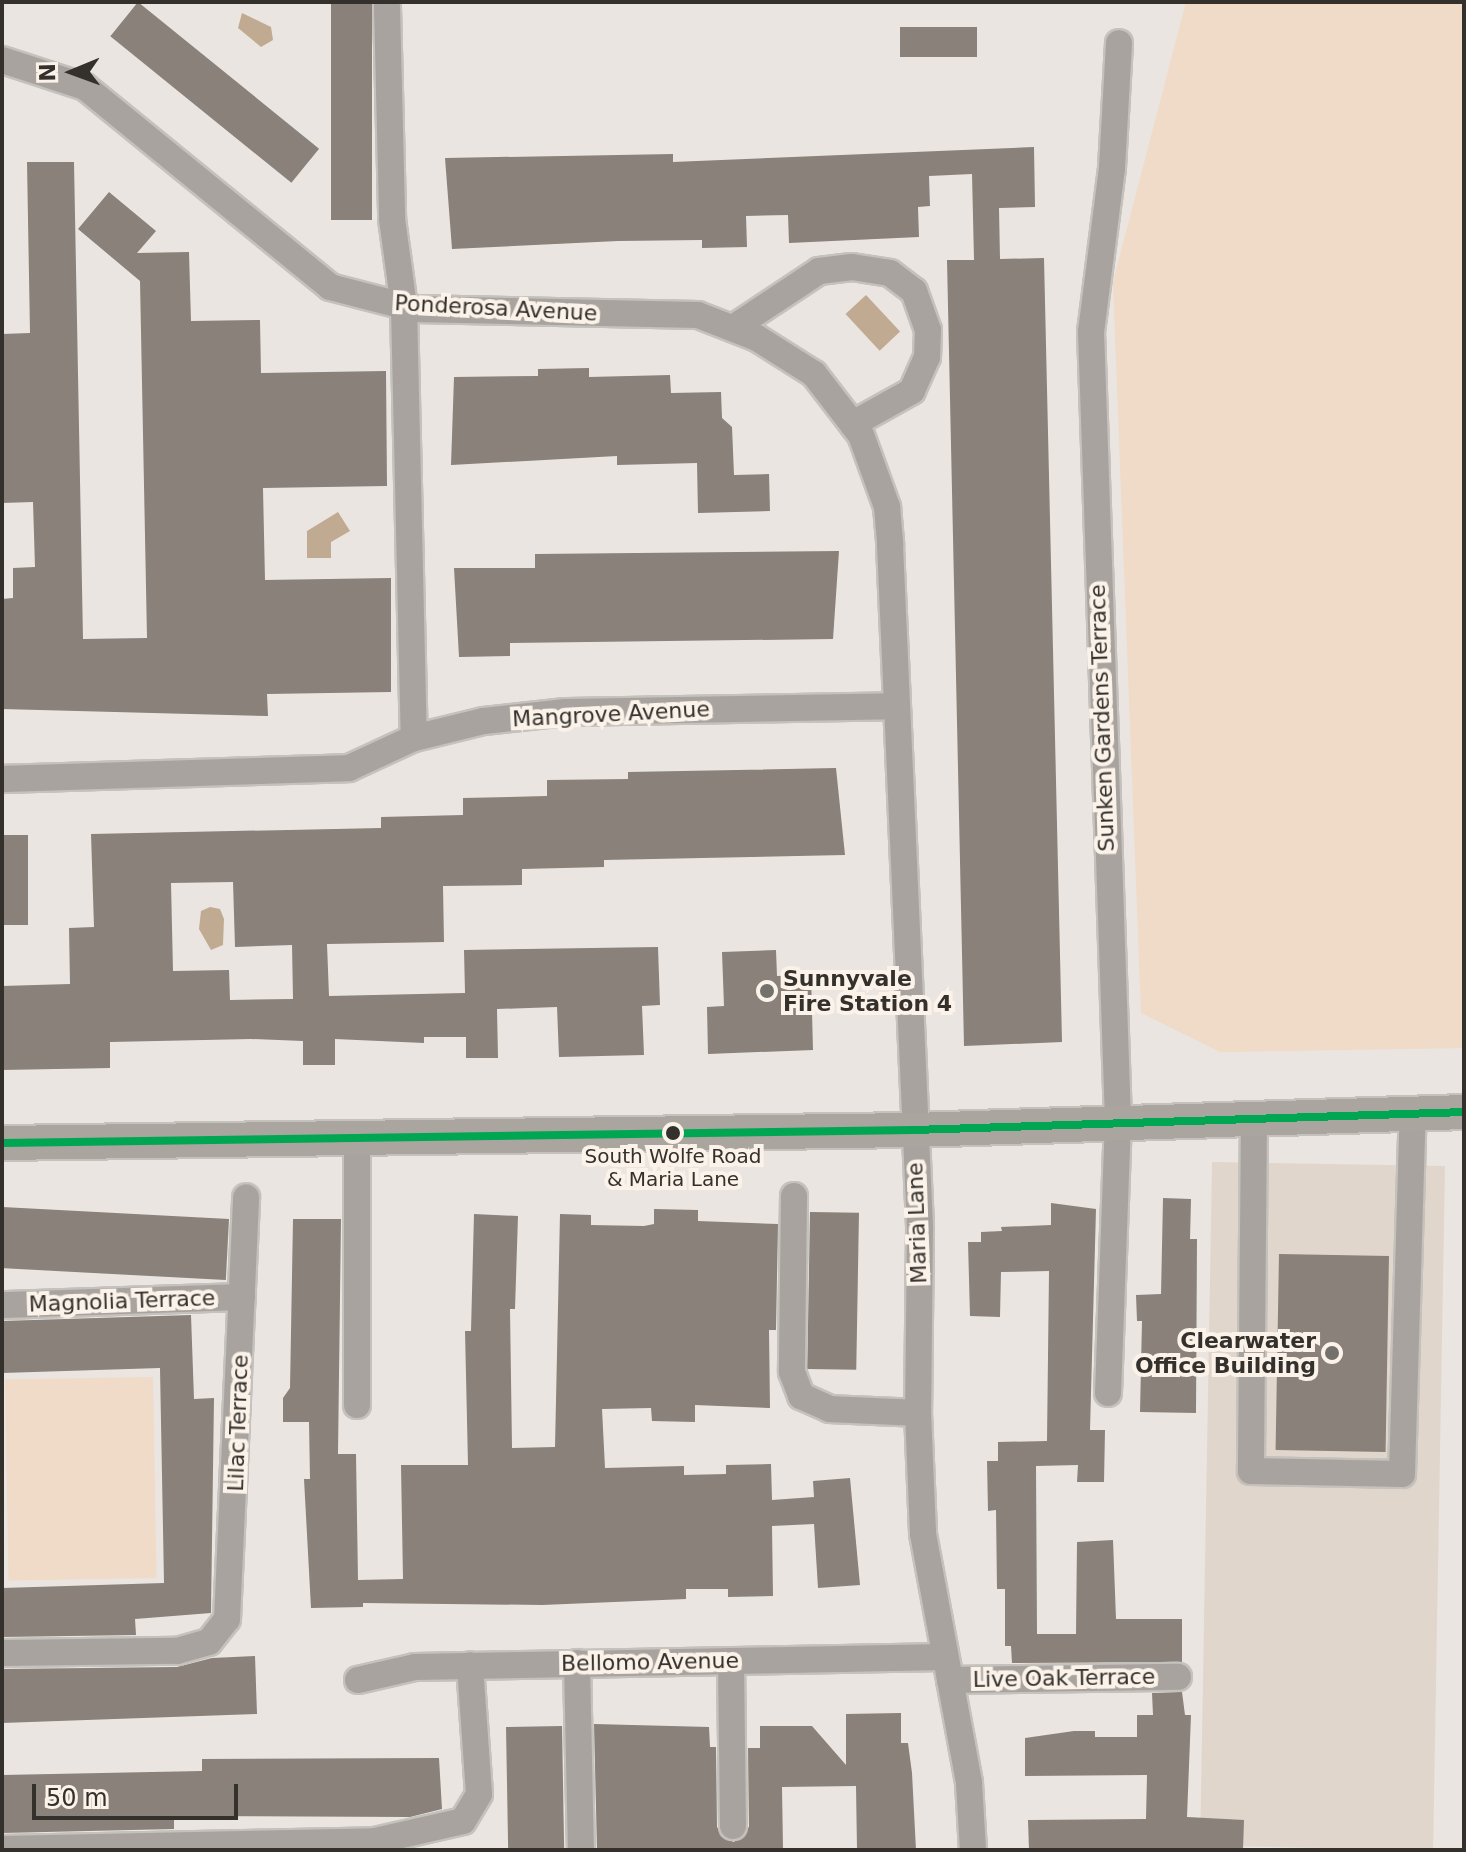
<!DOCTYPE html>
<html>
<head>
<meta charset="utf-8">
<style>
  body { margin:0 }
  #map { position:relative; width:1466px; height:1852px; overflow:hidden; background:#eae5e0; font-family:"DejaVu Sans",sans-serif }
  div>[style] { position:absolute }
  .built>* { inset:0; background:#e1d6cc; transform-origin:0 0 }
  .green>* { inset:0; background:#efdbc7; transform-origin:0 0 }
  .water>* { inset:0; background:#c1aa92; transform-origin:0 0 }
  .building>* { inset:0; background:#89817a; transform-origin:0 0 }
  .roads { filter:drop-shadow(2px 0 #c5c1bd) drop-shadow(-2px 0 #c5c1bd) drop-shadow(0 2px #c5c1bd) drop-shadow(0 -2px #c5c1bd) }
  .minor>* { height:26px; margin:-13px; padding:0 13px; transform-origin:13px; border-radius:13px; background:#a8a39e }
  .major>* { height:34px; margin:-17px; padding:0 17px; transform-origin:17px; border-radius:17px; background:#aaa59f }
  .bus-1>* { height:8px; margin:-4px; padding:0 4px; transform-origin:4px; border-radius:4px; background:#00a651 }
  .dots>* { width:22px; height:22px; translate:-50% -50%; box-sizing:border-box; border:4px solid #fbf2e9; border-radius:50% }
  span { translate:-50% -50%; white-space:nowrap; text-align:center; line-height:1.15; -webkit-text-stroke:8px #fbf2e9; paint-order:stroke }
  .bus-label { font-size:20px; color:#34312d }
  .street-label { font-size:22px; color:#34312d }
  .poi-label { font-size:22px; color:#34312d; font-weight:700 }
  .left { translate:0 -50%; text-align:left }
  .right { translate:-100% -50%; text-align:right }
  .frame { position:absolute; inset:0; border:4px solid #34312d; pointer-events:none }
  .north { position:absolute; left:32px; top:32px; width:80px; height:80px; -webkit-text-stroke:6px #fbf2e9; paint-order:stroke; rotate:269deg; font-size:22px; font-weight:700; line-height:32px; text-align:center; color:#34312d }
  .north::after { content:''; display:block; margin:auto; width:28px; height:36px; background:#34312d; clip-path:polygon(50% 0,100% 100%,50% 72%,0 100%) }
  .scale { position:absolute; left:32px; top:1784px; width:206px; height:36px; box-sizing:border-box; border:4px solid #34312d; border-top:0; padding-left:10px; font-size:24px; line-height:28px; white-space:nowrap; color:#34312d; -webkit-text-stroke:6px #fbf2e9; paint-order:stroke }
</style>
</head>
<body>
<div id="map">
  <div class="built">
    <i style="left:1445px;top:1166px;width:684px;height:233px;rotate:91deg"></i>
  </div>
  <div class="green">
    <i style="clip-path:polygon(1186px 2px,1464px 2px,1464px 1048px,1220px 1052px,1141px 1013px,1113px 282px)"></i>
    <i style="left:153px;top:1377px;width:201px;height:148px;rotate:89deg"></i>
  </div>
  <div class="water">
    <i style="clip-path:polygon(242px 13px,271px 27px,273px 40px,261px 47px,238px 28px)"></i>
    <i style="left:866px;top:295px;width:50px;height:28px;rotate:47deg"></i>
    <i style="clip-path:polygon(338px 512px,350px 531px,331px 542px,331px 558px,307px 558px,307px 531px)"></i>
    <i style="clip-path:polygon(210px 907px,220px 909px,224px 919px,223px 945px,211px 950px,199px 929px,201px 911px)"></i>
  </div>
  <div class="building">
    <i style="left:138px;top:2px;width:233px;height:44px;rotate:39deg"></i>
    <i style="left:331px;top:2px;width:41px;height:218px"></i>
    <i style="left:977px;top:27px;width:30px;height:77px;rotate:90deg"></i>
    <i style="clip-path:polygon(1034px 147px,1035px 207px,999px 208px,1000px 259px,1044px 258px,1062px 1042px,964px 1046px,947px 260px,974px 260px,972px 174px,929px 176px,930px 206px,918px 207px,919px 237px,789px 243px,788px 215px,746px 216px,747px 247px,702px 248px,702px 240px,618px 241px,452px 249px,445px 158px,673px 154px,673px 162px)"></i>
    <i style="clip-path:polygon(27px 162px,74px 162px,83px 639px,147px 638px,140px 281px,78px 229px,109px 192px,156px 231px,137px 253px,189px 252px,191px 321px,260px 320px,261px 373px,386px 371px,387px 486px,263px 488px,265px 580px,391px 578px,391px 692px,267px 694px,268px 716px,2px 709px,2px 599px,13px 598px,13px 568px,35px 567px,33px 502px,2px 503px,2px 334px,30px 333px)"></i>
    <i style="clip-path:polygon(589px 368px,589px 377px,670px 375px,671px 393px,721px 392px,722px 418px,732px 427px,734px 475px,769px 474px,770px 511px,698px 513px,697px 463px,617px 465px,617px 456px,451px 465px,454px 377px,538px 376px,538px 369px)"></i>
    <i style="clip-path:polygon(839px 551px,833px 639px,510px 643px,510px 656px,459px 657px,454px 568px,535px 568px,535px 554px)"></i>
    <i style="clip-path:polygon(evenodd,836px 768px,845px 855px,604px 860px,604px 867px,522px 869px,522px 885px,443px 886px,444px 942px,327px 944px,329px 996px,465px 993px,464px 950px,658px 947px,660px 1005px,642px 1006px,644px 1055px,559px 1057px,557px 1007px,497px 1009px,498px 1058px,466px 1058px,466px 1037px,424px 1037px,424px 1043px,335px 1039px,335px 1065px,303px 1065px,303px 1041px,251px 1039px,110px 1042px,110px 1068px,2px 1070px,2px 986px,70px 984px,69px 928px,94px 927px,91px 834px,381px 828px,381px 817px,463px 815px,463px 798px,547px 796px,547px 780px,628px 779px,628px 772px,836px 768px,233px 882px,235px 947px,292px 945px,293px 999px,230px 1000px,229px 970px,173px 971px,171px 883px,233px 882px)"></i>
    <i style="left:2px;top:835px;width:26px;height:90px"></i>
    <i style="clip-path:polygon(776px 950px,777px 976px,811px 975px,813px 1050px,708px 1054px,707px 1007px,724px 1006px,722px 952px)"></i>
    <i style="clip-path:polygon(1163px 1198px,1191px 1199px,1190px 1239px,1197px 1239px,1196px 1413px,1140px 1412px,1142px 1321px,1137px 1321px,1136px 1295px,1161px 1294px)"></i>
    <i style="clip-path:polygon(1051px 1203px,1096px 1209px,1090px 1430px,1105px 1430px,1104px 1482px,1077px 1482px,1078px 1465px,1036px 1466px,1037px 1634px,1076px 1634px,1077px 1542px,1113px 1540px,1116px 1619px,1182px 1619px,1182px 1662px,1012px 1663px,1011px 1646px,1005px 1646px,1005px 1589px,997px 1589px,996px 1510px,988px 1511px,987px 1461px,998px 1461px,998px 1442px,1047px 1441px,1049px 1271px,1001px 1272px,1000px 1317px,970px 1316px,968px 1242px,981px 1242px,981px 1232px,1002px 1231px,1001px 1227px,1051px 1225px)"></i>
    <i style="clip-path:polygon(654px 1209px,698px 1210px,698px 1221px,778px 1224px,776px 1330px,769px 1330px,770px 1408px,695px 1405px,695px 1422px,652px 1421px,651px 1408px,602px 1409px,605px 1468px,684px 1466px,684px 1475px,726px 1474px,726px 1465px,771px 1464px,772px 1500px,814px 1497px,813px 1481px,850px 1478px,860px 1585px,818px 1588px,814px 1524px,772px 1526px,773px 1596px,728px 1597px,728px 1589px,686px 1589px,686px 1599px,542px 1605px,363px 1603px,363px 1607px,311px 1608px,304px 1479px,310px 1479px,309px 1422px,283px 1422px,283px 1398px,290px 1388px,293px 1219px,341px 1219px,338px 1454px,356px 1454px,358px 1580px,403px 1579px,401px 1465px,468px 1465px,465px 1331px,471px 1331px,474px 1214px,518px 1216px,515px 1309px,510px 1309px,512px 1448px,555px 1447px,560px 1214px,591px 1215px,591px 1225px,644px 1226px,654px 1224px)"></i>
    <i style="left:810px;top:1212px;width:49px;height:157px;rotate:1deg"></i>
    <i style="left:229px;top:1219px;width:61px;height:227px;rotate:93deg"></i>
    <i style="left:1279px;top:1254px;width:110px;height:196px;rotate:1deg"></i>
    <i style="clip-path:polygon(191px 1315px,194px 1399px,214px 1398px,211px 1613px,135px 1619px,136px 1635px,2px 1637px,2px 1588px,164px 1583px,160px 1368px,2px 1373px,2px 1321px)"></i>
    <i style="clip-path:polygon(255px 1656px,257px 1714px,2px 1723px,2px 1669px,177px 1667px,212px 1658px)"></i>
    <i style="clip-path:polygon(1182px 1692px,1185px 1715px,1191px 1715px,1187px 1817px,1244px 1820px,1243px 1850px,1029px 1850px,1028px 1820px,1146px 1819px,1147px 1775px,1025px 1776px,1025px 1738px,1074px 1731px,1095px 1731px,1095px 1737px,1137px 1737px,1137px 1715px,1153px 1715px,1152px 1693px)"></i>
    <i style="clip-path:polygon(901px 1713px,901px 1743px,908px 1743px,912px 1773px,916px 1850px,857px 1850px,856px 1786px,782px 1787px,783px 1850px,597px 1850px,594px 1724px,709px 1727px,710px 1747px,716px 1747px,717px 1827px,725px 1839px,734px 1842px,749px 1827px,748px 1748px,760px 1748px,760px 1726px,812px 1726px,846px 1765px,846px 1714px)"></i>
    <i style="left:562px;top:1726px;width:124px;height:56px;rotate:89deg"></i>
    <i style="clip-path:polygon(439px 1758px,442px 1809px,410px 1817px,174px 1816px,174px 1829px,2px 1833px,2px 1775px,202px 1771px,202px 1759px)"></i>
  </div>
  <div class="roads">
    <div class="minor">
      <i style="left:387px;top:7px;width:212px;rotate:88.6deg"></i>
      <i style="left:392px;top:219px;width:89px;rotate:82.2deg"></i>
      <i style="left:404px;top:307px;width:431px;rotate:88.7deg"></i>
      <i style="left:2px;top:60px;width:87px;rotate:18deg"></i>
      <i style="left:85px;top:87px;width:316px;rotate:39.2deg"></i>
      <i style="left:330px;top:287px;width:88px;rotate:14.5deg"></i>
      <i style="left:415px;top:309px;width:283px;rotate:1.2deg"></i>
      <i style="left:698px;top:315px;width:63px;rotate:21.3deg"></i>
      <i style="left:757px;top:338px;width:67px;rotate:32.3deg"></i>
      <i style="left:814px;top:374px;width:77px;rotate:52.4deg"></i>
      <i style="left:861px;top:435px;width:77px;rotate:70.1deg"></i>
      <i style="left:887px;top:507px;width:38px;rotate:85deg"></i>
      <i style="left:890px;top:545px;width:684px;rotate:87.48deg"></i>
      <i style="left:920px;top:1228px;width:185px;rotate:90.6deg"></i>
      <i style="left:918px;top:1413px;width:121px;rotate:87.6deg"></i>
      <i style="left:923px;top:1534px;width:253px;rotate:79.5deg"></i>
      <i style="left:969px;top:1783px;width:67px;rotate:86.6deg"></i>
      <i style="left:733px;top:328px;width:103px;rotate:-33.5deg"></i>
      <i style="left:819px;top:271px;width:33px;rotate:-7deg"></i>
      <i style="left:852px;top:267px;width:38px;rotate:9deg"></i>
      <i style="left:890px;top:273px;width:30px;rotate:37deg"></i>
      <i style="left:914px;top:291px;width:41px;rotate:70.3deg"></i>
      <i style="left:928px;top:330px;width:27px;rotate:92deg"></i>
      <i style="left:927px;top:357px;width:37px;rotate:114deg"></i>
      <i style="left:912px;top:391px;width:68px;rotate:150.8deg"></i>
      <i style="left:2px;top:779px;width:347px;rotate:-1.8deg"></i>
      <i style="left:349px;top:768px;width:72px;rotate:-24.8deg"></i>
      <i style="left:414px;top:738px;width:72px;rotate:-13.7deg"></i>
      <i style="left:484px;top:721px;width:82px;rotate:-6.3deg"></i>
      <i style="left:566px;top:712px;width:328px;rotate:-1deg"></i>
      <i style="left:1254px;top:1117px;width:354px;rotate:90.5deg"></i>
      <i style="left:1251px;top:1471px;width:151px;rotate:1.1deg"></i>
      <i style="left:1402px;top:1474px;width:361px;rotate:-88.3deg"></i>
      <i style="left:357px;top:1139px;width:266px;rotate:90deg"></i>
      <i style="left:794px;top:1196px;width:176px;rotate:90.7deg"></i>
      <i style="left:792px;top:1372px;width:26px;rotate:69deg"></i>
      <i style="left:801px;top:1396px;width:32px;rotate:24deg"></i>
      <i style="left:830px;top:1409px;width:88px;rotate:2.6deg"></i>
      <i style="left:2px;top:1305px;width:240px;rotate:-1.9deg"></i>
      <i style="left:1108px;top:1393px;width:273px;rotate:-87.9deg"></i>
      <i style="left:1118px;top:1120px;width:788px;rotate:-91.96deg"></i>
      <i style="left:1091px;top:332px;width:165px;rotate:-82.7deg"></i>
      <i style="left:1112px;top:168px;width:125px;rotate:-86.8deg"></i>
      <i style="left:2px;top:1653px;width:175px;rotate:-0.7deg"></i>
      <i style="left:177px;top:1651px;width:33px;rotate:-16deg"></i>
      <i style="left:209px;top:1642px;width:29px;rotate:-52deg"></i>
      <i style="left:227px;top:1619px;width:422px;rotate:-87.4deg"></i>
      <i style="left:731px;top:1661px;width:165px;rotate:89.3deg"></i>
      <i style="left:577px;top:1663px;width:187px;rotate:88.8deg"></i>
      <i style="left:358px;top:1680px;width:58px;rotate:-12.8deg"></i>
      <i style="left:415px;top:1667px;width:529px;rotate:-1.08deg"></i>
      <i style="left:950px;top:1680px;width:228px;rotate:-0.8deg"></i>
      <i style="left:2px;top:1849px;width:373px;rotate:-1.2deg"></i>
      <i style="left:375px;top:1841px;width:90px;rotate:-12.8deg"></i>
      <i style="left:463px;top:1821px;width:31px;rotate:-59deg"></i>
      <i style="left:479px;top:1794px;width:129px;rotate:-94deg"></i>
    </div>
    <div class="major">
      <i style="left:2px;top:1143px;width:912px;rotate:-0.82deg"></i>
      <i style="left:914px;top:1130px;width:550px;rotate:-1.87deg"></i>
    </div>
  </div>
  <div class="bus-1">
    <i style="left:2px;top:1143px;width:912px;rotate:-0.82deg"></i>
    <i style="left:914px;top:1130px;width:550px;rotate:-1.87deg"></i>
  </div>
  <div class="dots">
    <i style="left:767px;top:991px;background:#74706c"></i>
    <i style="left:673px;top:1133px;background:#34312d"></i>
    <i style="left:1332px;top:1353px;background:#74706c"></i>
  </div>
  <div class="bus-label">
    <span style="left:673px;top:1168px">South Wolfe Road<br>&amp; Maria Lane</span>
  </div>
  <div class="street-label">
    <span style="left:496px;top:308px;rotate:3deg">Ponderosa Avenue</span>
    <span style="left:611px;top:714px;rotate:-3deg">Mangrove Avenue</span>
    <span style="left:1102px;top:718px;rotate:-92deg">Sunken Gardens Terrace</span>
    <span style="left:917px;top:1223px;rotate:-92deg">Maria Lane</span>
    <span style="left:122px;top:1301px;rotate:-2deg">Magnolia Terrace</span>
    <span style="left:238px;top:1423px;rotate:-88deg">Lilac Terrace</span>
    <span style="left:650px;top:1662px;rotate:-1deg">Bellomo Avenue</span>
    <span style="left:1064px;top:1678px;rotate:-1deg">Live Oak Terrace</span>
  </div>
  <div class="poi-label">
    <span class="left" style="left:783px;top:991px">Sunnyvale<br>Fire Station 4</span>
    <span class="right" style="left:1316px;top:1353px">Clearwater<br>Office Building</span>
  </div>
  <div class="frame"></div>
  <div class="north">N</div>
  <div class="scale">50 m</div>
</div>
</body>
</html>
